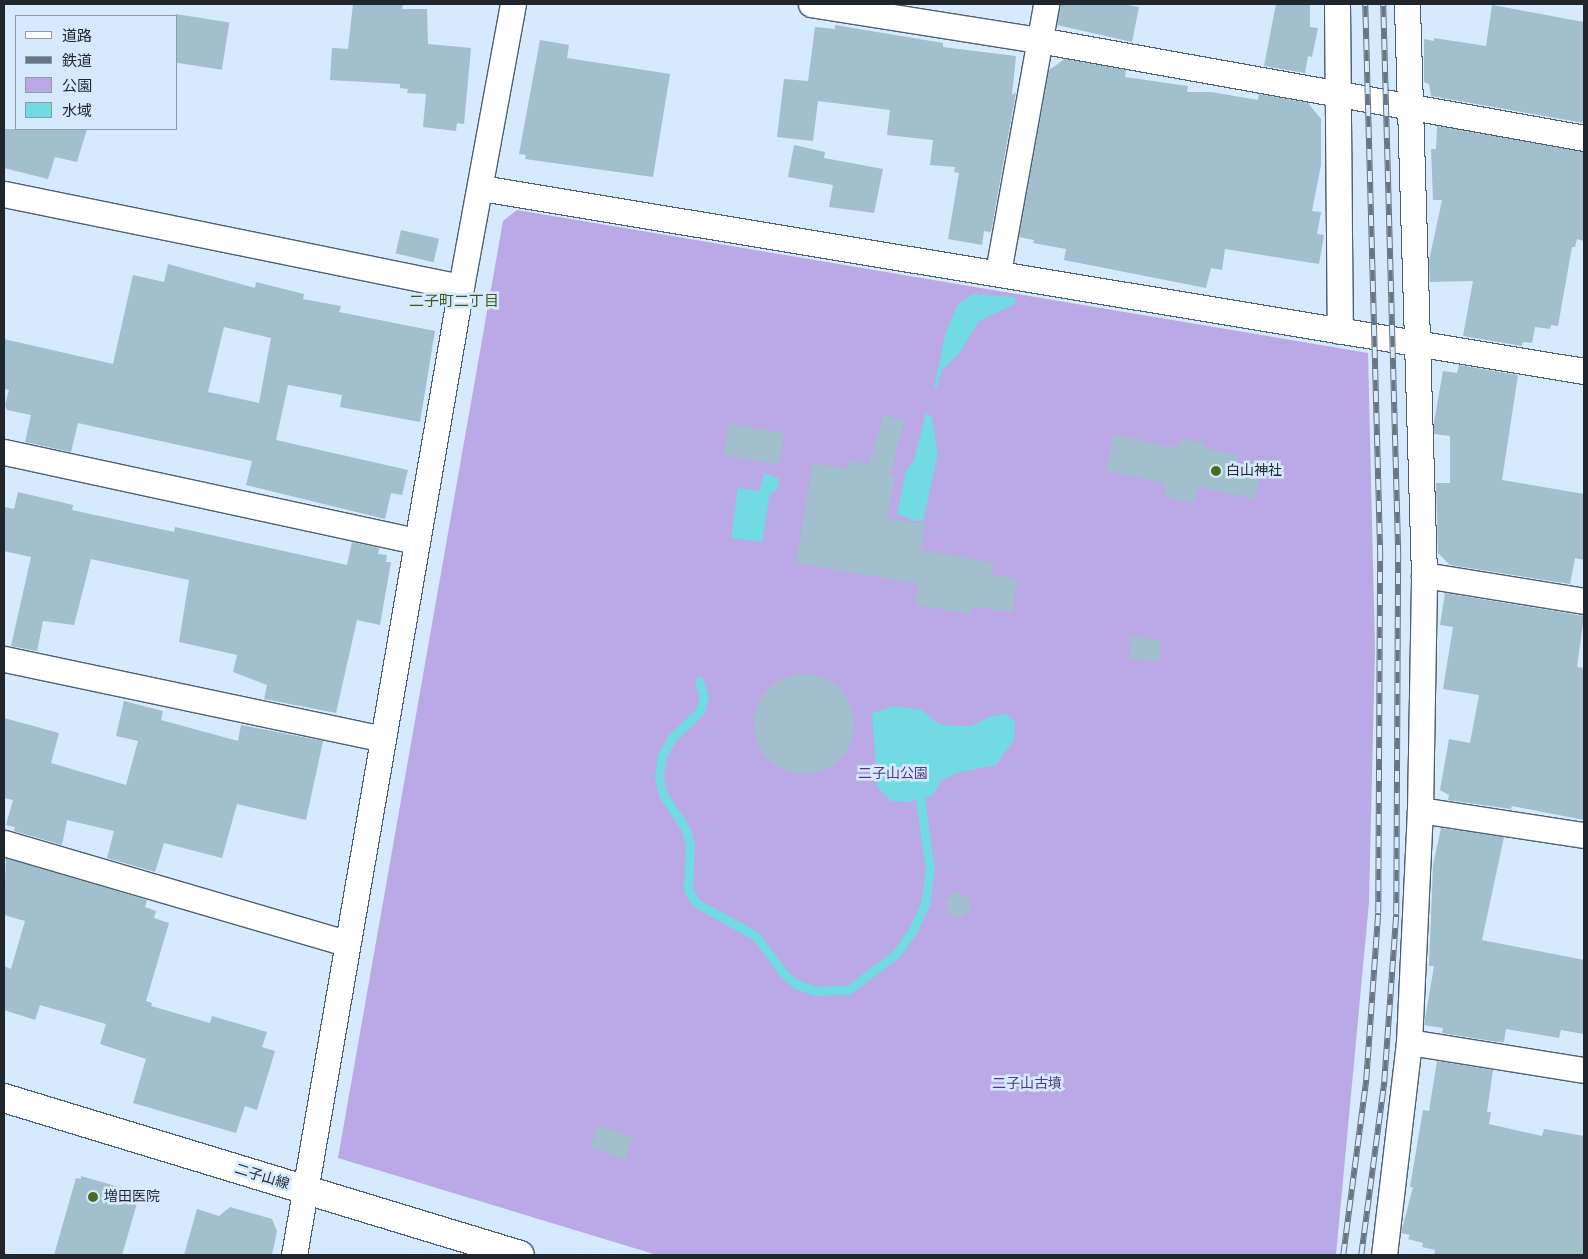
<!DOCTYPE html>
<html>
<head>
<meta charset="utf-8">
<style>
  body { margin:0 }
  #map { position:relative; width:1588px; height:1259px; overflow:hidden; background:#d5e9ff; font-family:"Fira Sans","Noto Sans JP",sans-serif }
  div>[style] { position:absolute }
  .green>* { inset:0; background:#baa8e7 }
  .water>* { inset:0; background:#71dae3 }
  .stream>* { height:9px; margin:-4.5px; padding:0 4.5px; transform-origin:4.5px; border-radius:4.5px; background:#71dae3 }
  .building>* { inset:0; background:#a1bfcc; transform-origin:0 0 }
  .round { border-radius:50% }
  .roads { filter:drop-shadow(1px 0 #4e5f72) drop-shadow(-1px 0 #4e5f72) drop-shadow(0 1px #4e5f72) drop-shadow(0 -1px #4e5f72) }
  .street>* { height:25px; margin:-12.5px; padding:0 12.5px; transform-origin:12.5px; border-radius:12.5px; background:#fff }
  .secondary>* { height:28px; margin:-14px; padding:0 14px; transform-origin:14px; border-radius:14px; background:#fff }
  .rail>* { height:5.5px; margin-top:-2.75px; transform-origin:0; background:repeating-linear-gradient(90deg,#d5e9ff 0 11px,#687582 0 22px); box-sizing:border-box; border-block:1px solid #687582 }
  .dots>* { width:14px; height:14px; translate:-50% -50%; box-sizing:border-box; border:2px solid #d5e9ff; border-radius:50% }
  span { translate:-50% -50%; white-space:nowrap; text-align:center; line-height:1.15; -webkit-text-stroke:5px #d5e9ff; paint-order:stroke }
  .poi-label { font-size:14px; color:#1f262e }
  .left { translate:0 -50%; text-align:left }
  .park-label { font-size:14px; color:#543685 }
  .street-label { font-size:14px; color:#1f262e }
  .neighbourhood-label { font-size:15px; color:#3c5b19 }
  .frame { position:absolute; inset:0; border:5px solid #1f262e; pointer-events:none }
  .legend { position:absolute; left:15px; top:15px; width:162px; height:115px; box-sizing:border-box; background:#d5e9ff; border:1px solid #8c9bab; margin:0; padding:6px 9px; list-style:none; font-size:15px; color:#1f262e }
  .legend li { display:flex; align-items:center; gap:10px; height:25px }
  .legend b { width:25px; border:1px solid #8c9bab }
</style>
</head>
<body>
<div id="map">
  <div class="green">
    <i style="clip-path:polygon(517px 210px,1368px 353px,1375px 649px,1369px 902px,1336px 1255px,657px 1255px,338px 1158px,503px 221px)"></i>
  </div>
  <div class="water">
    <i style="clip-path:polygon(973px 294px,1016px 297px,1015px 304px,979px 321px,959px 354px,942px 370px,937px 387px,934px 388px,945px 335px,957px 305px)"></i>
    <i style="clip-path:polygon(926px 413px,932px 417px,938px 454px,923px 521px,915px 521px,897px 514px,906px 471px,914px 461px)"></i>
    <i style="clip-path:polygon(764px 473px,779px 478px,777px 490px,770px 493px,762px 542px,731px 538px,738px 488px,759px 491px)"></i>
    <i style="clip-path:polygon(894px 706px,922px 710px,939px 724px,955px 726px,970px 726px,992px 716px,1007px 714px,1015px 722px,1014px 740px,996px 765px,956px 773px,941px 781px,932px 796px,908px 802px,891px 801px,878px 788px,872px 713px)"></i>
  </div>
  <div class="stream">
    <i style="left:699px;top:681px;width:17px;rotate:73deg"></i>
    <i style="left:704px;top:697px;width:15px;rotate:106deg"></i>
    <i style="left:700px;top:711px;width:39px;rotate:136deg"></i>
    <i style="left:672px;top:738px;width:20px;rotate:120deg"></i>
    <i style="left:662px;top:755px;width:22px;rotate:98deg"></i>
    <i style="left:659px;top:777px;width:18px;rotate:77deg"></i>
    <i style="left:663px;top:795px;width:40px;rotate:56deg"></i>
    <i style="left:685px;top:828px;width:16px;rotate:72deg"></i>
    <i style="left:690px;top:843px;width:47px;rotate:92.4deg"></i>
    <i style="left:688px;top:890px;width:15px;rotate:58deg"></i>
    <i style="left:696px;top:903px;width:68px;rotate:28.8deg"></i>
    <i style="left:756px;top:936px;width:47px;rotate:53.6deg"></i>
    <i style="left:784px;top:974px;width:16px;rotate:40deg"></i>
    <i style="left:796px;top:984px;width:20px;rotate:20deg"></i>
    <i style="left:815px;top:991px;width:33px;rotate:-2deg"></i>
    <i style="left:848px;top:990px;width:60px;rotate:-36.9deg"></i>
    <i style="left:896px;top:954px;width:29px;rotate:-55deg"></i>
    <i style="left:913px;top:930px;width:29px;rotate:-65deg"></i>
    <i style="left:925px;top:904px;width:34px;rotate:-82deg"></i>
    <i style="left:930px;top:870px;width:72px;rotate:-98deg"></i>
  </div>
  <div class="building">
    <i style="clip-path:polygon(353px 4px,403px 4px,402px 9px,427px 9px,428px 44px,471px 48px,464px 124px,457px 123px,456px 131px,423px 127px,426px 94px,407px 93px,408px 89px,400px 88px,400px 84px,330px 80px,332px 48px,348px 49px)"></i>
    <i style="clip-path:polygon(1060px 4px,1122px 4px,1139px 7px,1132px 42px,1057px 25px)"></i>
    <i style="clip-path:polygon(1276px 4px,1310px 4px,1310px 27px,1318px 28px,1312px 57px,1308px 56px,1305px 73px,1264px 66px)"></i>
    <i style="clip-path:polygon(1492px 5px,1584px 22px,1584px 123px,1431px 96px,1429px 84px,1424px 82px,1424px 39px,1434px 41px,1434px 38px,1486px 46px)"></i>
    <i style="left:176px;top:14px;width:54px;height:48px;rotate:9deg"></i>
    <i style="clip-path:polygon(835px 25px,943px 43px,943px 47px,1016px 56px,1012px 95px,1016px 92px,991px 232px,984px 231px,982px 245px,948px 239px,959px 173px,954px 172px,955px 167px,930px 165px,933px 140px,887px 135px,890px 110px,818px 101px,813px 141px,777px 137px,784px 79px,808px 81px,815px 27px,835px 29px)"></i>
    <i style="clip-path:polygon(540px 40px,569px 45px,567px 58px,670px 74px,653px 177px,525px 159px,526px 155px,519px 154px)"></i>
    <i style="clip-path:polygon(1065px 59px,1126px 70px,1125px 77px,1188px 86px,1187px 92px,1211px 92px,1258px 100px,1259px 94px,1308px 103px,1321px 119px,1321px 165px,1312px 211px,1321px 212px,1317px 234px,1324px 235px,1319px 264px,1225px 249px,1222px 270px,1211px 268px,1206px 288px,1064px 260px,1066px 249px,1033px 243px,1034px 240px,1019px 237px,1049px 70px)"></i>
    <i style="clip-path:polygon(1437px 126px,1584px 152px,1584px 241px,1577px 239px,1575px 247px,1572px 247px,1558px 326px,1551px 325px,1550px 329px,1535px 327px,1532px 343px,1523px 342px,1522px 346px,1463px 336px,1473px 281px,1430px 282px,1429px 261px,1442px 200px,1433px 200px,1431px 149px,1436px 149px)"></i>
    <i style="clip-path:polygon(4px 129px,87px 129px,77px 162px,55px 157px,48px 179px,4px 168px)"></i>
    <i style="clip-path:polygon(794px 145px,825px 152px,824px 158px,883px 169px,874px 213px,829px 207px,833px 185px,788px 177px)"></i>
    <i style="left:401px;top:230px;width:39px;height:24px;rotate:13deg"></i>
    <i style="clip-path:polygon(evenodd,168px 264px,255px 288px,256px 282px,304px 294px,303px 299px,341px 306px,339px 312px,435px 331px,420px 422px,340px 407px,342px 395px,288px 385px,276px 440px,408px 470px,402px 495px,391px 493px,385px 519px,246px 485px,252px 461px,78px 423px,71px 452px,25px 442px,31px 415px,7px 410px,5px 405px,9px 390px,4px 389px,4px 339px,113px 364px,133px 275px,164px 282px,168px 264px,224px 327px,271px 338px,259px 403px,208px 392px,224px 327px)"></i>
    <i style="clip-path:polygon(1459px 365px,1518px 375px,1502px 480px,1584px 494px,1584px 560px,1575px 558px,1570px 584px,1450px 565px,1438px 553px,1436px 483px,1450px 483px,1450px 436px,1434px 434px,1434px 422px,1443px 371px,1457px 373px)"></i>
    <i style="clip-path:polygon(883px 415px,905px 420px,890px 476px,895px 477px,887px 518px,925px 524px,921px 550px,994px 563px,992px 575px,1018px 579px,1012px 612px,972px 606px,970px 614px,915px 605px,919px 584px,796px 563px,813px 463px,848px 469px,849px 461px,869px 464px)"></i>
    <i style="left:729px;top:424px;width:56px;height:32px;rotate:9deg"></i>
    <i style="clip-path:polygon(1114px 434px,1170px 448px,1171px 445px,1179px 447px,1181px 438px,1206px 443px,1205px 448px,1239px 456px,1237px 468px,1261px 473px,1255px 499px,1199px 487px,1193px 503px,1164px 497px,1166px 487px,1162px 487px,1163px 483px,1106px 470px)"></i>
    <i style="clip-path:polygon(18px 492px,73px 505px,72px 510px,174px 532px,175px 527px,347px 565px,352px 542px,379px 548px,378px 554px,387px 555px,386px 562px,391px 562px,380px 625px,357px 620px,336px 713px,264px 699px,267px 685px,233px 672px,237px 655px,179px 642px,189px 580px,91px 559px,74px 625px,43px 621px,37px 651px,11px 646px,31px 557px,4px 551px,4px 507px,14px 509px)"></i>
    <i style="clip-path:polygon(1445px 593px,1584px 616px,1577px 667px,1584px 668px,1584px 820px,1512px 806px,1511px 809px,1448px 800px,1449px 795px,1440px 790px,1449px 739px,1470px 743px,1479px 695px,1443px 689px,1453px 627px,1440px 625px)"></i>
    <i style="left:1132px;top:636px;width:30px;height:22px;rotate:9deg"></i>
    <i class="round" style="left:754px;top:674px;width:100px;height:100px"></i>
    <i style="clip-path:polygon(124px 701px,163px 711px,161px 720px,238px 741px,241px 725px,323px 741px,306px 820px,237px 804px,222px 858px,164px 843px,155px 872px,107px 858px,114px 831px,67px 820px,62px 845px,14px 831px,15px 827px,6px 825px,13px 800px,4px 798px,4px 718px,59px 733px,51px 763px,126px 785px,138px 741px,116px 736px)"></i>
    <i style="clip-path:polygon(1441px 828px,1504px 837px,1482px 940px,1584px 960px,1584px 1034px,1561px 1030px,1559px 1038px,1506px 1029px,1504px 1042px,1498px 1042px,1442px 1033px,1443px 1028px,1424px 1025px,1434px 966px,1429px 966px,1433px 865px)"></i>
    <i style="clip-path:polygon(6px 858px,147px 900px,145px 907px,156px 911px,154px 918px,169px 923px,146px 1001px,152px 1003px,151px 1006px,210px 1023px,212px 1016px,267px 1032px,262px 1047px,275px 1051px,257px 1110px,245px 1106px,236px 1133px,133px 1103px,146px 1059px,100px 1044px,106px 1024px,40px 1005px,35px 1020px,4px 1010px,4px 966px,11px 969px,25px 921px,4px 915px)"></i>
    <i style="clip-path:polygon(956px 892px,968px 897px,971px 910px,960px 918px,948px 914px,946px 901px)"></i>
    <i style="clip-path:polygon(1437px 1061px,1493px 1070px,1487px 1112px,1491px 1112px,1489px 1124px,1542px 1136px,1544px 1129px,1584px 1136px,1584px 1255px,1434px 1255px,1435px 1250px,1422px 1247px,1423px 1243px,1408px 1239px,1410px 1235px,1401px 1233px,1413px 1187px,1410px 1187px,1423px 1110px,1429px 1111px)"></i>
    <i style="left:598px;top:1125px;width:37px;height:24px;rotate:19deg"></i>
    <i style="clip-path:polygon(81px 1176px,140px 1193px,122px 1255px,54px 1255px,76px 1178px,81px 1179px)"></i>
    <i style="clip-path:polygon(230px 1207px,272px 1219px,277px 1231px,272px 1255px,184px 1255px,197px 1209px,219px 1216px)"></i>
  </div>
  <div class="roads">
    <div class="street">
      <i style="left:811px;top:4px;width:231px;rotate:9deg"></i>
      <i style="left:1039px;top:40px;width:554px;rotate:10.19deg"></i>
      <i style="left:1337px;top:4px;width:327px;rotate:89.5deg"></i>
      <i style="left:481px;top:188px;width:1118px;rotate:9.42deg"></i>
      <i style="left:4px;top:194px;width:466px;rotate:11.5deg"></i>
      <i style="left:998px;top:272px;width:272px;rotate:-79.8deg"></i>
      <i style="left:4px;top:452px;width:422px;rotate:12.2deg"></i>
      <i style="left:1424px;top:575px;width:162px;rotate:9.2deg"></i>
      <i style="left:4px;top:659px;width:387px;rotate:11.9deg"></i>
      <i style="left:1420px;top:810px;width:166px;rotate:8.7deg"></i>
      <i style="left:4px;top:843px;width:357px;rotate:16.3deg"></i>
      <i style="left:1409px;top:1042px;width:177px;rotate:9.1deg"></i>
      <i style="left:294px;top:1255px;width:982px;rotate:-80.21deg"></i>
      <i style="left:461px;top:287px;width:288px;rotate:-79.6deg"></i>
      <i style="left:1384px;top:1255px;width:214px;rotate:-83.3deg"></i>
      <i style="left:1409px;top:1042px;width:232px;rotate:-87.3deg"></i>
      <i style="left:1420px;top:810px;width:235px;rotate:-89deg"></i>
      <i style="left:1424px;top:575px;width:571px;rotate:-91.71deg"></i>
    </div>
    <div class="secondary">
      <i style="left:4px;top:1098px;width:539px;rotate:16.92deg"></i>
    </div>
  </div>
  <div class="rail">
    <i style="left:1343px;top:1255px;width:177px;rotate:-82.5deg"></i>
    <i style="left:1366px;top:1080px;width:167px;rotate:-85.9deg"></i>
    <i style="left:1378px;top:913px;width:357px;rotate:-89.7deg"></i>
    <i style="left:1380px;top:556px;width:552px;rotate:-91.56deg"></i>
    <i style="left:1361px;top:1255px;width:175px;rotate:-82.4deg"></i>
    <i style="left:1384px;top:1082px;width:168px;rotate:-85.9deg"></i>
    <i style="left:1396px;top:914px;width:358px;rotate:-89.7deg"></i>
    <i style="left:1398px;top:556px;width:552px;rotate:-91.56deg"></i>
  </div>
  <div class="dots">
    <i style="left:1216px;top:471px;background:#486b23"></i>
    <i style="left:93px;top:1197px;background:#486b23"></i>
  </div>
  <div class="poi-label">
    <span class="left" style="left:1226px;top:471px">白山神社</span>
    <span class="left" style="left:104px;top:1197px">増田医院</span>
  </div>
  <div class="park-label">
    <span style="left:893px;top:774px">二子山公園</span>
    <span style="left:1027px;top:1084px">二子山古墳</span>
  </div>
  <div class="street-label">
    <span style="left:262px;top:1177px;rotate:17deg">二子山線</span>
  </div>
  <div class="neighbourhood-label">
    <span style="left:454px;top:302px">二子町二丁目</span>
  </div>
  <div class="frame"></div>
  <ul class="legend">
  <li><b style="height:6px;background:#fff"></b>道路</li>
  <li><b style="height:6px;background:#687582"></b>鉄道</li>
  <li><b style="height:14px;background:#baa8e7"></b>公園</li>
  <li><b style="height:14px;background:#71dae3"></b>水域</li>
  </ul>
</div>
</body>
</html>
